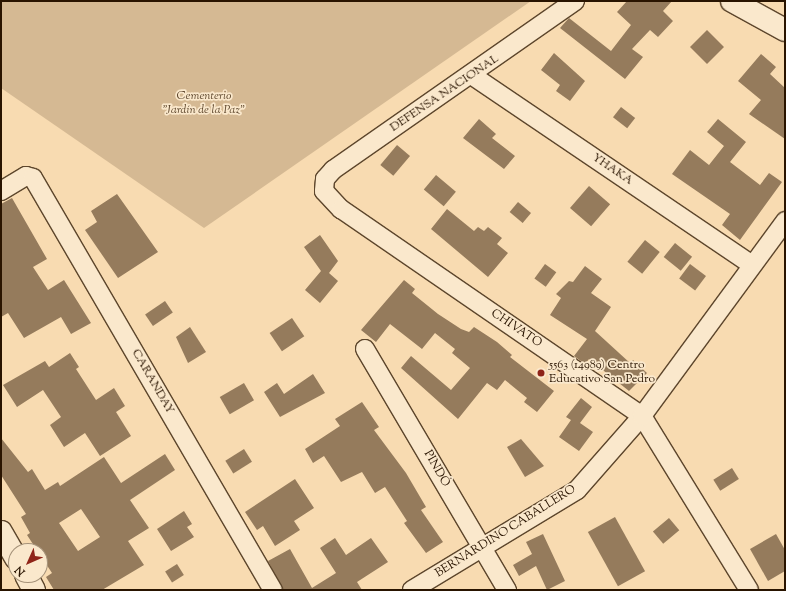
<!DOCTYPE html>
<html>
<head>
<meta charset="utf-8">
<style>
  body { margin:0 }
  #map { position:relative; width:786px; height:591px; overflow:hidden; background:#f8dbb1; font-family:"Sorts Mill Goudy",serif }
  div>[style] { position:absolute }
  .green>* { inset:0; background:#d5b993 }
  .building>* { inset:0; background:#957b5c; transform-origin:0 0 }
  .roads { filter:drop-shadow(1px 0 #5d462c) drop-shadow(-1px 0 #5d462c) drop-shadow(0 1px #5d462c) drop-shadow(0 -1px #5d462c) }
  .street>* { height:18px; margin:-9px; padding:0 9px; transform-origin:9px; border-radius:9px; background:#fae8cc }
  .secondary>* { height:22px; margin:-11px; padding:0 11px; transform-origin:11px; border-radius:11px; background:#fae8cc }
  .dots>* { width:11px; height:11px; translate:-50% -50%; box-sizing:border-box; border:2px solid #fae8cc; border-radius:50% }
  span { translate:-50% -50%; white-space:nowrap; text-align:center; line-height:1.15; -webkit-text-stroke:3.5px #fae8cc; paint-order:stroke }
  .street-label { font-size:12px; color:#291400 }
  .park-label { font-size:12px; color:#5d462c; font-style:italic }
  .poi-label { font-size:12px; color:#291400 }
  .left { translate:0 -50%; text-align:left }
  .frame { position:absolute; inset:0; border:2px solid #291400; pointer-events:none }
  .north { position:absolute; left:8px; top:543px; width:40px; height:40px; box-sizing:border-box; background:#fae8cc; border:1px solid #a6937a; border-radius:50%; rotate:225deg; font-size:11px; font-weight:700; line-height:16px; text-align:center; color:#291400 }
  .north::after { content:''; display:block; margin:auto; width:14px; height:18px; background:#8f2418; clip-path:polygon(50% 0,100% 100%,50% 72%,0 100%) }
</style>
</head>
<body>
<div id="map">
  <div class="green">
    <i style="clip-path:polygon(1px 1px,531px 1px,204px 228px,1px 88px)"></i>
  </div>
  <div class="building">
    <i style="clip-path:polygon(627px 1px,672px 1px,663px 11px,673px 21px,658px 37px,650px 30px,632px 49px,643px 57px,625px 79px,560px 28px,569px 18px,611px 51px,631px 25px,617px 12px)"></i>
    <i style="left:707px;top:30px;width:24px;height:24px;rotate:45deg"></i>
    <i style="clip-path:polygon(554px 53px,585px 81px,570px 101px,556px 91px,560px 85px,541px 70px)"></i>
    <i style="clip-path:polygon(761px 54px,776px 67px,770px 74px,785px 88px,785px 139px,749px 114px,761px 100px,738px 81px)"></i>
    <i style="left:621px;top:107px;width:18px;height:13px;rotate:38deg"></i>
    <i style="clip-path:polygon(479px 119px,496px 134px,492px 138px,515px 156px,504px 169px,463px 138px)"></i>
    <i style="clip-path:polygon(718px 119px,746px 142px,730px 162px,760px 185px,769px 173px,782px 182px,740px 240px,722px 225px,730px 214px,672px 174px,690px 150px,709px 165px,724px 146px,707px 132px)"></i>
    <i style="left:397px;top:145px;width:17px;height:26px;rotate:40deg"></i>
    <i style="left:436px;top:175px;width:26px;height:19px;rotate:40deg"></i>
    <i style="left:589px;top:186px;width:28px;height:29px;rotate:41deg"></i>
    <i style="clip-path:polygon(117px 194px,158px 252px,118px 278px,85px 230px,97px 222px,91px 211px)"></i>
    <i style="clip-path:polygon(12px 198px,47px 259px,33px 267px,48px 290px,64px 280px,91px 323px,71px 334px,61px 317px,24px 338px,8px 313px,1px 317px,1px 204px)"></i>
    <i style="left:518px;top:202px;width:17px;height:13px;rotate:40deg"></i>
    <i style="clip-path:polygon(447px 209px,474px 231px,478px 227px,484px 231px,488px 227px,502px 238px,497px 244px,508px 253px,488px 277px,431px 229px)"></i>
    <i style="clip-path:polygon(320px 235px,338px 261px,329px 273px,338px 281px,320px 303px,305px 290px,321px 271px,304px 247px)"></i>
    <i style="left:645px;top:240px;width:19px;height:28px;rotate:39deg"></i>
    <i style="left:675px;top:243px;width:22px;height:18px;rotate:39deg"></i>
    <i style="left:545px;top:264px;width:14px;height:18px;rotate:36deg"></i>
    <i style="left:690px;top:264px;width:20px;height:18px;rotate:37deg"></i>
    <i style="clip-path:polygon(585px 266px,602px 279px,591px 293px,611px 307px,595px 331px,630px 363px,633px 360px,647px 373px,629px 391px,589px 359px,585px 364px,574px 356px,587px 339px,550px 315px,561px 298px,556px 294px,569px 281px,573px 282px)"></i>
    <i style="clip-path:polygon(404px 280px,415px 289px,412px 293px,438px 314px,461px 329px,469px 332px,474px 327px,497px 342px,512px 355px,510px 357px,554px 391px,537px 412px,524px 402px,527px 398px,505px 380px,497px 390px,487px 383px,458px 419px,401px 368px,411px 356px,451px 390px,470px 368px,452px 353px,455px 349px,435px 333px,422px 349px,390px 324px,376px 342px,361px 330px)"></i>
    <i style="left:165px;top:301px;width:14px;height:24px;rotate:56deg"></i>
    <i style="left:292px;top:318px;width:22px;height:27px;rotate:56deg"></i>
    <i style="clip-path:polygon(190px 327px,206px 352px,188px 363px,176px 337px)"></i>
    <i style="clip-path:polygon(70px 353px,79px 367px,76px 369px,96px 400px,114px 388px,125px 406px,116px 412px,131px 436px,100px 456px,85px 433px,64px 447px,50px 425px,61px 417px,43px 390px,17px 407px,3px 385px,45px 361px,49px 367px)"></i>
    <i style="clip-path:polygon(313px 374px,325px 393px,280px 417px,264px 392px,277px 383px,284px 394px)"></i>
    <i style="left:244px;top:383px;width:20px;height:28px;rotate:60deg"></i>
    <i style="clip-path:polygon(581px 398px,592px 407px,580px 423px,593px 432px,579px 451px,559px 437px,571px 420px,566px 417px)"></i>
    <i style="clip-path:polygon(362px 402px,379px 427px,374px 430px,406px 473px,426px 507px,421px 510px,443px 542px,426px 553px,404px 523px,407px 521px,385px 487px,375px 493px,362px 472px,341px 482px,324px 456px,313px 463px,305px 449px,340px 426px,335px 419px)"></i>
    <i style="clip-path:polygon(evenodd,1px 438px,28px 472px,32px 469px,45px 490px,58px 482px,60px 486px,104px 457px,121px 483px,165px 454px,175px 470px,130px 500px,149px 528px,128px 541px,144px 565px,102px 590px,54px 590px,46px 577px,52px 573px,27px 535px,30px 533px,21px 517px,26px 514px,1px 475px,1px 438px,81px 509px,100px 537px,78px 551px,59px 523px,81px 509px)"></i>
    <i style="clip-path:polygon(521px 439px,544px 466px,525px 477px,507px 447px)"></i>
    <i style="left:244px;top:449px;width:15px;height:22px;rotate:58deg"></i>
    <i style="left:732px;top:468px;width:13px;height:22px;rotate:58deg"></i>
    <i style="clip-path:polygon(295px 479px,314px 508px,294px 521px,300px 530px,275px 546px,263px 526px,257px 530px,245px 512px)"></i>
    <i style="clip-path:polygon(184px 511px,192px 524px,187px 527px,194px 537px,171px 551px,157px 529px)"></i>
    <i style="left:615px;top:517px;width:62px;height:31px;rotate:61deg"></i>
    <i style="left:669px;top:518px;width:16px;height:21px;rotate:50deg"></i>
    <i style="clip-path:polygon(543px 534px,565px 581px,547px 590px,536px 566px,519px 576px,513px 565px,532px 554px,526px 542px)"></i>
    <i style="clip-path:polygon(776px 534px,785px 550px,785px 571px,768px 581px,750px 549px)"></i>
    <i style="clip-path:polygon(335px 538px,346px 555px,371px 538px,388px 562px,357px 582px,362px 590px,283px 590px,268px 561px,290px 549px,312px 588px,336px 573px,320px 548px)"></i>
    <i style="left:177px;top:564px;width:13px;height:14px;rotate:58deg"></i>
  </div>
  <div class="roads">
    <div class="street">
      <i style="left:575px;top:1px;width:295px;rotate:145.1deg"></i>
      <i style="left:333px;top:170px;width:12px;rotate:132deg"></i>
      <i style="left:325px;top:179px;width:12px;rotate:95deg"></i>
      <i style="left:324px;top:191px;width:25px;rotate:47deg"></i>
      <i style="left:341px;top:209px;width:365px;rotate:34.5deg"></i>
      <i style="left:642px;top:416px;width:204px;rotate:58.4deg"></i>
      <i style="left:473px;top:76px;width:337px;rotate:34.1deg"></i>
      <i style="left:1px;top:191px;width:29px;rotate:-31deg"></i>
      <i style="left:26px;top:176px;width:7px;rotate:16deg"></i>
      <i style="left:33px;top:178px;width:477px;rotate:59.8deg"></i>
      <i style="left:365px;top:349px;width:280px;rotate:59.5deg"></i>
      <i style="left:412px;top:590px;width:193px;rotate:-31.2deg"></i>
      <i style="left:577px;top:490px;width:98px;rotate:-48.7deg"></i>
      <i style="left:642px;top:416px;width:242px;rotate:-53.7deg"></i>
    </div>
    <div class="secondary">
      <i style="left:732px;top:1px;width:60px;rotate:28.7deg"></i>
      <i style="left:1px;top:532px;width:30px;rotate:60deg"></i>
      <i style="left:26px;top:575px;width:17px;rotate:62deg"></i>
    </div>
  </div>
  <div class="dots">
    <i style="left:541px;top:373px;background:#8f2418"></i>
  </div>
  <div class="street-label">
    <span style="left:445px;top:94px;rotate:-34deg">DEFENSA NACIONAL</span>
    <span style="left:612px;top:170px;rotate:34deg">YHAKA</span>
    <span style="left:516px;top:329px;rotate:34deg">CHIVATO</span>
    <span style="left:152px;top:382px;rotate:60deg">CARANDAY</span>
    <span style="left:436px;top:469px;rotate:60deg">PINDÓ</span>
    <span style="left:506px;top:532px;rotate:-32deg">BERNARDINO CABALLERO</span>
  </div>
  <div class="park-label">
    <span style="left:204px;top:104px">Cementerio<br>"Jardín de la Paz"</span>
  </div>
  <div class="poi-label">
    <span class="left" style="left:549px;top:373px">5563 (14989) Centro<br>Educativo San Pedro</span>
  </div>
  <div class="frame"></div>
  <div class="north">N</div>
</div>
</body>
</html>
